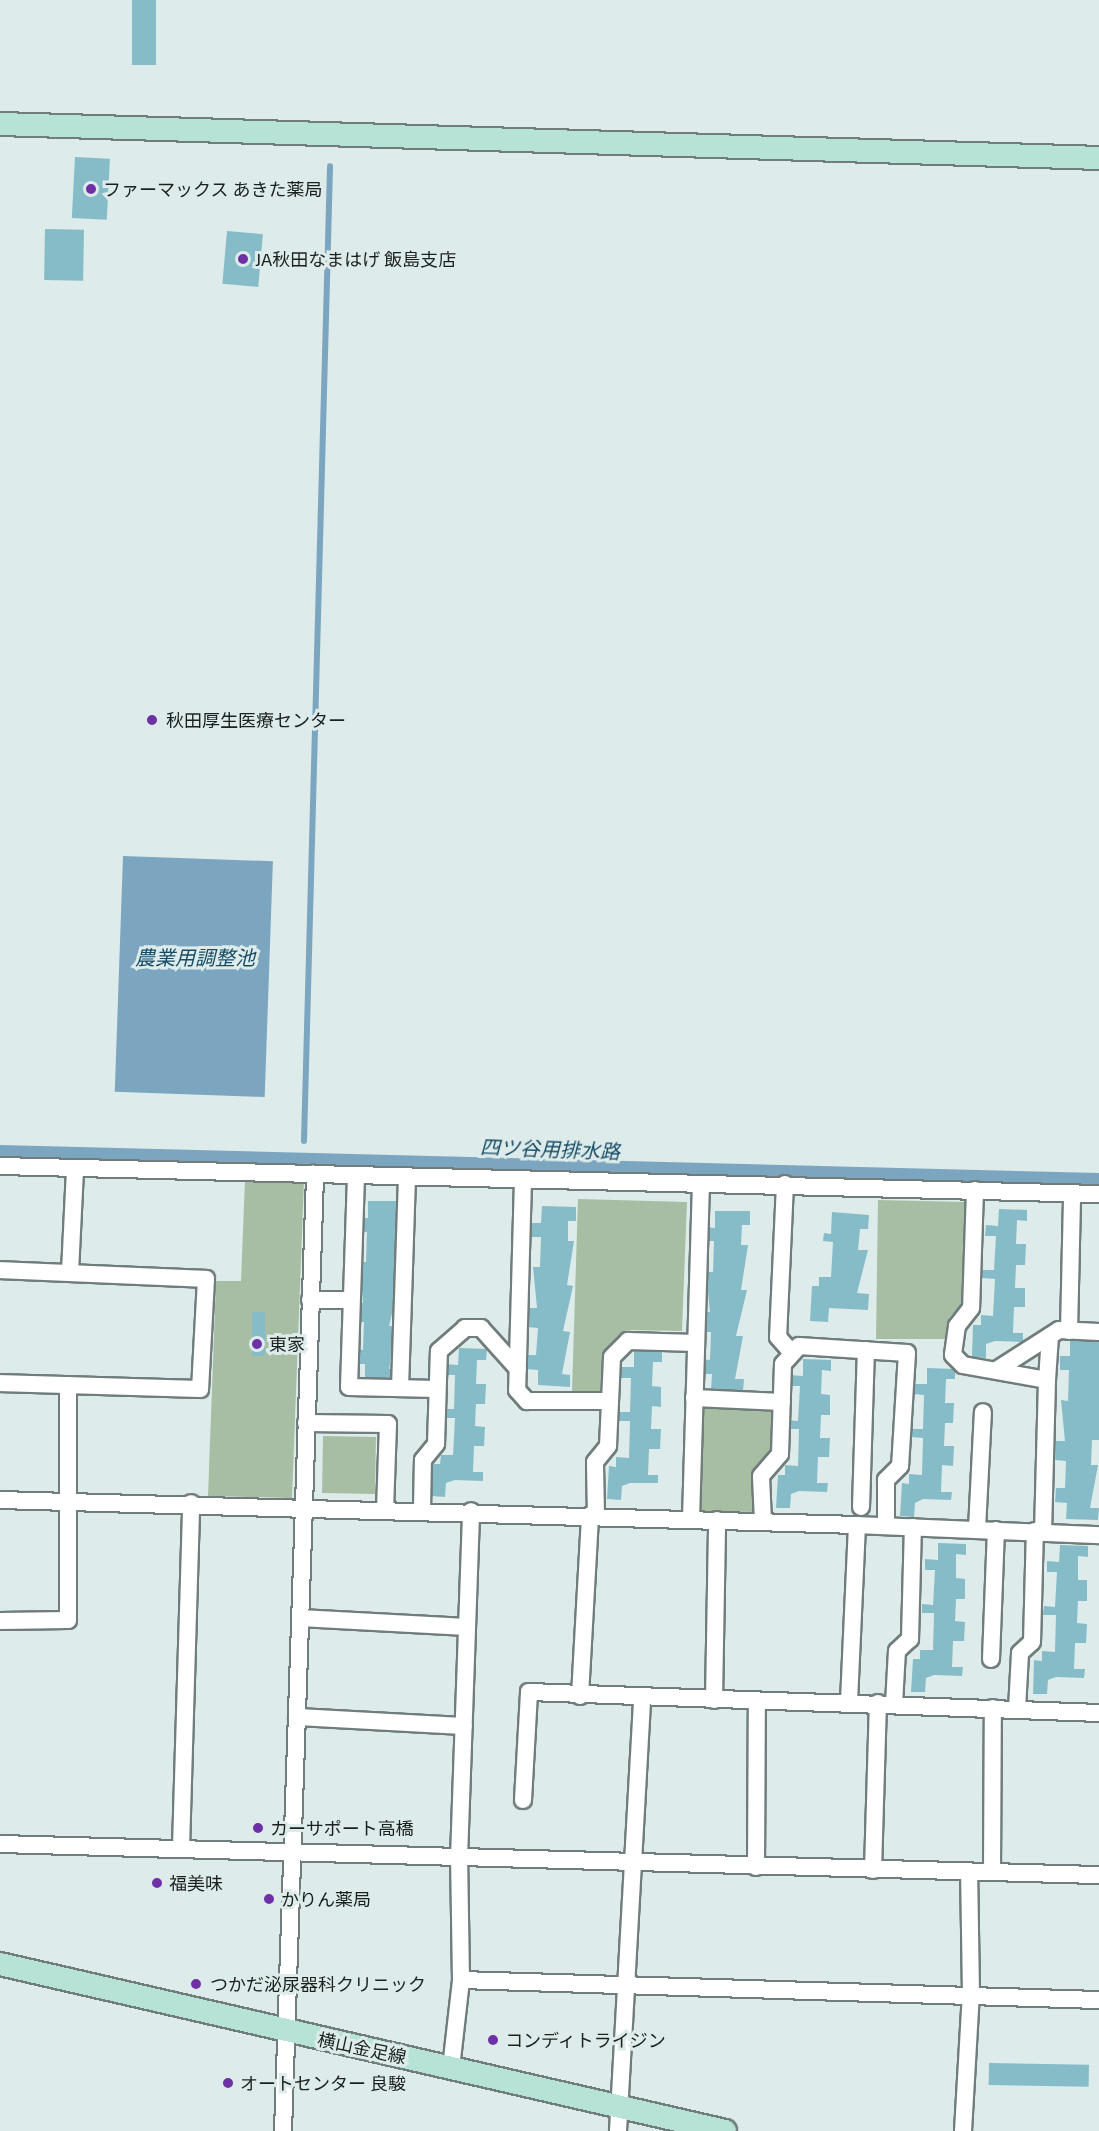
<!DOCTYPE html>
<html>
<head>
<meta charset="utf-8">
<style>
  body { margin:0 }
  #map { position:relative; width:1099px; height:2131px; overflow:hidden; background:#ddecea; font-family:"Exo 2","Noto Sans JP",sans-serif }
  div>[style] { position:absolute }
  .green>* { inset:0; background:#a7bea5; transform-origin:0 0 }
  .water>* { inset:0; background:#7ca6bf; transform-origin:0 0 }
  .stream>* { height:6px; margin:-3px; padding:0 3px; transform-origin:3px; border-radius:3px; background:#7ca6bf }
  .building>* { inset:0; background:#86bcc7; transform-origin:0 0 }
  .roads { filter:drop-shadow(2px 0 #707d7c) drop-shadow(-2px 0 #707d7c) drop-shadow(0 2px #707d7c) drop-shadow(0 -2px #707d7c) }
  .street>* { height:16px; margin:-8px; padding:0 8px; transform-origin:8px; border-radius:8px; background:#fff }
  .secondary>* { height:22px; margin:-11px; padding:0 11px; transform-origin:11px; border-radius:11px; background:#b7e3d6 }
  .dots>* { width:16px; height:16px; translate:-50% -50%; box-sizing:border-box; border:3px solid #ddecea; border-radius:50% }
  span { translate:-50% -50%; white-space:nowrap; text-align:center; line-height:1.15; -webkit-text-stroke:6px #ddecea; paint-order:stroke }
  .poi-label { font-size:18px; color:#1b2020 }
  .left { translate:0 -50%; text-align:left }
  .street-label { font-size:18px; color:#1b2020 }
  .water-label { font-size:20px; color:#174c66; font-style:italic }
</style>
</head>
<body>
<div id="map">
  <div class="green">
    <i style="clip-path:polygon(245px 1179px,304px 1181px,292px 1498px,208px 1496px,216px 1281px,241px 1281px)"></i>
    <i style="clip-path:polygon(578px 1199px,687px 1202px,682px 1331px,626px 1330px,603px 1355px,600px 1392px,572px 1392px)"></i>
    <i style="clip-path:polygon(878px 1200px,966px 1202px,961px 1305px,949px 1318px,948px 1339px,876px 1339px)"></i>
    <i style="clip-path:polygon(702px 1408px,771px 1409px,771px 1450px,754px 1471px,754px 1512px,700px 1511px)"></i>
    <i style="left:323px;top:1436px;width:53px;height:57px;rotate:1deg"></i>
  </div>
  <div class="water">
    <i style="left:123px;top:856px;width:150px;height:236px;rotate:2deg"></i>
    <i style="clip-path:polygon(0 1145px,1099px 1173px,1099px 1187px,0 1157px)"></i>
  </div>
  <div class="stream">
    <i style="left:304px;top:1141px;width:975px;rotate:-88.47deg"></i>
  </div>
  <div class="building">
    <i style="left:132px;top:0;width:24px;height:65px"></i>
    <i style="left:75px;top:157px;width:35px;height:61px;rotate:3deg"></i>
    <i style="left:45px;top:229px;width:39px;height:51px;rotate:1deg"></i>
    <i style="left:227px;top:231px;width:36px;height:53px;rotate:5deg"></i>
    <i style="clip-path:polygon(368px 1201px,403px 1201px,403px 1216px,395px 1216px,395px 1235px,401px 1235px,394px 1280px,400px 1280px,389px 1326px,396px 1326px,389px 1369px,397px 1369px,396px 1381px,365px 1380px,365px 1364px,353px 1364px,354px 1349px,363px 1350px,364px 1322px,353px 1322px,354px 1302px,363px 1303px,360px 1262px,366px 1262px,367px 1232px,358px 1231px,359px 1218px,368px 1218px)"></i>
    <i style="clip-path:polygon(542px 1206px,576px 1207px,576px 1221px,568px 1221px,568px 1241px,574px 1241px,567px 1285px,573px 1286px,563px 1331px,570px 1332px,562px 1374px,570px 1375px,570px 1387px,538px 1385px,538px 1370px,526px 1369px,527px 1355px,536px 1355px,538px 1328px,526px 1327px,527px 1308px,537px 1308px,533px 1267px,540px 1267px,541px 1237px,531px 1237px,532px 1223px,541px 1223px)"></i>
    <i style="clip-path:polygon(999px 1209px,1027px 1210px,1027px 1221px,1017px 1220px,1016px 1244px,1026px 1244px,1025px 1265px,1016px 1265px,1015px 1288px,1025px 1288px,1025px 1307px,1014px 1307px,1013px 1333px,1023px 1333px,1023px 1342px,995px 1341px,986px 1344px,986px 1358px,972px 1357px,973px 1325px,981px 1325px,981px 1315px,993px 1316px,995px 1279px,982px 1278px,982px 1270px,994px 1270px,996px 1236px,985px 1236px,986px 1225px,998px 1226px)"></i>
    <i style="clip-path:polygon(715px 1211px,750px 1211px,750px 1225px,742px 1225px,741px 1245px,748px 1245px,741px 1290px,747px 1290px,736px 1336px,743px 1336px,735px 1379px,744px 1379px,743px 1391px,711px 1390px,712px 1374px,700px 1374px,701px 1359px,710px 1360px,711px 1332px,700px 1332px,701px 1312px,710px 1312px,706px 1272px,713px 1272px,714px 1241px,705px 1241px,705px 1227px,715px 1228px)"></i>
    <i style="clip-path:polygon(832px 1212px,869px 1215px,868px 1229px,860px 1229px,858px 1250px,868px 1250px,857px 1293px,869px 1294px,868px 1310px,829px 1308px,828px 1322px,810px 1321px,812px 1286px,819px 1286px,819px 1277px,831px 1277px,833px 1242px,823px 1241px,824px 1233px,831px 1234px)"></i>
    <i style="left:252px;top:1312px;width:13px;height:44px"></i>
    <i style="clip-path:polygon(1070px 1339px,1099px 1340px,1099px 1440px,1092px 1440px,1091px 1465px,1098px 1465px,1090px 1508px,1099px 1508px,1098px 1520px,1066px 1519px,1067px 1503px,1055px 1502px,1056px 1488px,1065px 1488px,1066px 1461px,1055px 1460px,1056px 1441px,1065px 1441px,1061px 1400px,1068px 1401px,1069px 1370px,1060px 1370px,1060px 1356px,1070px 1356px)"></i>
    <i style="clip-path:polygon(459px 1348px,487px 1349px,486px 1360px,477px 1360px,476px 1384px,486px 1384px,485px 1404px,476px 1404px,475px 1426px,485px 1427px,484px 1446px,474px 1446px,473px 1472px,483px 1472px,483px 1481px,455px 1480px,446px 1483px,445px 1497px,432px 1496px,433px 1464px,440px 1464px,441px 1455px,453px 1455px,455px 1418px,442px 1418px,442px 1409px,454px 1409px,455px 1375px,445px 1375px,445px 1364px,458px 1365px)"></i>
    <i style="clip-path:polygon(634px 1351px,662px 1352px,662px 1362px,653px 1362px,652px 1386px,661px 1387px,661px 1407px,652px 1406px,651px 1429px,661px 1429px,660px 1449px,649px 1449px,648px 1475px,658px 1475px,658px 1483px,630px 1483px,622px 1486px,621px 1500px,607px 1499px,609px 1466px,616px 1467px,616px 1457px,629px 1458px,630px 1421px,618px 1421px,618px 1412px,630px 1412px,631px 1378px,621px 1378px,621px 1367px,634px 1367px)"></i>
    <i style="clip-path:polygon(803px 1359px,831px 1360px,831px 1371px,822px 1370px,821px 1394px,830px 1395px,830px 1415px,821px 1415px,820px 1438px,830px 1438px,829px 1457px,818px 1457px,817px 1483px,828px 1483px,827px 1492px,799px 1491px,791px 1494px,790px 1508px,776px 1508px,778px 1475px,785px 1475px,785px 1465px,798px 1466px,799px 1429px,786px 1429px,787px 1420px,798px 1421px,800px 1386px,790px 1386px,790px 1375px,803px 1376px)"></i>
    <i style="clip-path:polygon(927px 1368px,955px 1369px,955px 1379px,946px 1379px,945px 1403px,954px 1403px,953px 1423px,945px 1423px,944px 1446px,954px 1446px,953px 1466px,942px 1465px,941px 1492px,952px 1492px,951px 1500px,923px 1499px,915px 1503px,914px 1517px,900px 1516px,902px 1483px,909px 1484px,909px 1474px,922px 1475px,923px 1438px,910px 1437px,911px 1429px,923px 1429px,924px 1395px,913px 1394px,914px 1384px,927px 1384px)"></i>
    <i style="clip-path:polygon(938px 1543px,966px 1544px,966px 1555px,956px 1554px,956px 1578px,965px 1579px,965px 1599px,956px 1599px,955px 1621px,965px 1622px,964px 1641px,953px 1641px,952px 1667px,963px 1667px,962px 1676px,934px 1675px,926px 1678px,925px 1692px,911px 1692px,913px 1659px,920px 1659px,920px 1650px,933px 1650px,934px 1613px,922px 1613px,922px 1604px,933px 1605px,935px 1570px,925px 1570px,925px 1559px,938px 1560px)"></i>
    <i style="clip-path:polygon(1060px 1545px,1088px 1546px,1088px 1557px,1078px 1556px,1078px 1580px,1087px 1580px,1087px 1601px,1078px 1601px,1077px 1623px,1087px 1624px,1086px 1643px,1075px 1643px,1074px 1669px,1085px 1669px,1084px 1678px,1056px 1677px,1048px 1680px,1047px 1694px,1033px 1694px,1034px 1660px,1042px 1661px,1042px 1651px,1055px 1652px,1056px 1615px,1043px 1615px,1044px 1606px,1055px 1607px,1057px 1572px,1047px 1572px,1047px 1561px,1059px 1562px)"></i>
    <i style="left:989px;top:2063px;width:100px;height:22px;rotate:1deg"></i>
  </div>
  <div class="roads">
    <div class="street">
      <i style="left:0;top:1166px;width:1099px;rotate:1.46deg"></i>
      <i style="left:356px;top:1176px;width:211px;rotate:91.9deg"></i>
      <i style="left:349px;top:1387px;width:88px;rotate:1.3deg"></i>
      <i style="left:523px;top:1180px;width:210px;rotate:91.6deg"></i>
      <i style="left:517px;top:1390px;width:15px;rotate:48deg"></i>
      <i style="left:527px;top:1401px;width:83px"></i>
      <i style="left:785px;top:1184px;width:153px;rotate:92.6deg"></i>
      <i style="left:778px;top:1337px;width:21px;rotate:49deg"></i>
      <i style="left:975px;top:1190px;width:118px;rotate:91.9deg"></i>
      <i style="left:971px;top:1308px;width:23px;rotate:128deg"></i>
      <i style="left:957px;top:1326px;width:29px;rotate:98deg"></i>
      <i style="left:953px;top:1355px;width:14px;rotate:45deg"></i>
      <i style="left:963px;top:1365px;width:85px;rotate:10.1deg"></i>
      <i style="left:1047px;top:1380px;width:152px;rotate:91.5deg"></i>
      <i style="left:0;top:1270px;width:206px;rotate:2.5deg"></i>
      <i style="left:206px;top:1279px;width:110px;rotate:93.1deg"></i>
      <i style="left:200px;top:1389px;width:200px;rotate:-178.3deg"></i>
      <i style="left:70px;top:1272px;width:104px;rotate:-87.2deg"></i>
      <i style="left:310px;top:1300px;width:41px"></i>
      <i style="left:1069px;top:1331px;width:137px;rotate:-88.7deg"></i>
      <i style="left:998px;top:1369px;width:72px;rotate:-32.6deg"></i>
      <i style="left:1059px;top:1330px;width:40px;rotate:2.9deg"></i>
      <i style="left:1047px;top:1380px;width:44px;rotate:-86.1deg"></i>
      <i style="left:400px;top:1388px;width:211px;rotate:-88.1deg"></i>
      <i style="left:694px;top:1398px;width:88px;rotate:2.6deg"></i>
      <i style="left:306px;top:1423px;width:82px;rotate:0.7deg"></i>
      <i style="left:388px;top:1424px;width:85px;rotate:92deg"></i>
      <i style="left:0;top:1500px;width:857px;rotate:1.67deg"></i>
      <i style="left:857px;top:1525px;width:177px;rotate:92.6deg"></i>
      <i style="left:861px;top:1507px;width:157px;rotate:-88.2deg"></i>
      <i style="left:422px;top:1510px;width:50px;rotate:-88.9deg"></i>
      <i style="left:423px;top:1460px;width:21px;rotate:-51deg"></i>
      <i style="left:436px;top:1444px;width:93px;rotate:-88.2deg"></i>
      <i style="left:439px;top:1351px;width:35px;rotate:-41deg"></i>
      <i style="left:465px;top:1328px;width:16px"></i>
      <i style="left:481px;top:1328px;width:55px;rotate:47.9deg"></i>
      <i style="left:596px;top:1516px;width:54px;rotate:-91.1deg"></i>
      <i style="left:595px;top:1462px;width:21px;rotate:-51deg"></i>
      <i style="left:608px;top:1446px;width:89px;rotate:-87.4deg"></i>
      <i style="left:612px;top:1357px;width:23px;rotate:-45deg"></i>
      <i style="left:628px;top:1341px;width:68px;rotate:1.7deg"></i>
      <i style="left:691px;top:1519px;width:335px;rotate:-88.3deg"></i>
      <i style="left:763px;top:1522px;width:46px;rotate:-92.5deg"></i>
      <i style="left:761px;top:1476px;width:29px;rotate:-49deg"></i>
      <i style="left:780px;top:1454px;width:90px;rotate:-88.1deg"></i>
      <i style="left:783px;top:1364px;width:24px;rotate:-48deg"></i>
      <i style="left:799px;top:1346px;width:108px;rotate:3.7deg"></i>
      <i style="left:907px;top:1353px;width:113px;rotate:93.5deg"></i>
      <i style="left:900px;top:1466px;width:20px;rotate:135deg"></i>
      <i style="left:886px;top:1480px;width:46px;rotate:90deg"></i>
      <i style="left:857px;top:1525px;width:242px;rotate:2.4deg"></i>
      <i style="left:977px;top:1529px;width:117px;rotate:-87.1deg"></i>
      <i style="left:300px;top:1618px;width:167px;rotate:3.1deg"></i>
      <i style="left:0;top:1621px;width:68px;rotate:-0.8deg"></i>
      <i style="left:68px;top:1620px;width:235px;rotate:-90deg"></i>
      <i style="left:991px;top:1659px;width:129px;rotate:-87.8deg"></i>
      <i style="left:580px;top:1696px;width:181px;rotate:-86.8deg"></i>
      <i style="left:714px;top:1700px;width:180px;rotate:-89deg"></i>
      <i style="left:894px;top:1704px;width:53px;rotate:-86.8deg"></i>
      <i style="left:897px;top:1651px;width:18px;rotate:-43deg"></i>
      <i style="left:910px;top:1639px;width:112px;rotate:-88.5deg"></i>
      <i style="left:1017px;top:1709px;width:56px;rotate:-86.9deg"></i>
      <i style="left:1020px;top:1653px;width:16px;rotate:-43deg"></i>
      <i style="left:1032px;top:1642px;width:111px;rotate:-88.5deg"></i>
      <i style="left:297px;top:1717px;width:167px;rotate:3.1deg"></i>
      <i style="left:523px;top:1800px;width:108px;rotate:-86.8deg"></i>
      <i style="left:529px;top:1692px;width:570px;rotate:2.11deg"></i>
      <i style="left:0;top:1844px;width:1099px;rotate:1.62deg"></i>
      <i style="left:181px;top:1848px;width:345px;rotate:-88.3deg"></i>
      <i style="left:756px;top:1867px;width:166px;rotate:-89.7deg"></i>
      <i style="left:873px;top:1870px;width:167px;rotate:-88.3deg"></i>
      <i style="left:992px;top:1872px;width:164px;rotate:-89.7deg"></i>
      <i style="left:461px;top:1980px;width:122px;rotate:-90.9deg"></i>
      <i style="left:459px;top:1858px;width:347px;rotate:-88deg"></i>
      <i style="left:451px;top:2068px;width:89px;rotate:-83.5deg"></i>
      <i style="left:461px;top:1980px;width:638px;rotate:1.8deg"></i>
      <i style="left:283px;top:2131px;width:958px;rotate:-88.08deg"></i>
      <i style="left:618px;top:2131px;width:435px;rotate:-86.8deg"></i>
      <i style="left:963px;top:2131px;width:137px;rotate:-86.7deg"></i>
      <i style="left:971px;top:1994px;width:122px;rotate:-90.9deg"></i>
    </div>
    <div class="secondary">
      <i style="left:0;top:124px;width:1100px;rotate:1.77deg"></i>
      <i style="left:0;top:1964px;width:744px;rotate:12.97deg"></i>
    </div>
  </div>
  <div class="dots">
    <i style="left:91px;top:189px;background:#6d30a5"></i>
    <i style="left:243px;top:259px;background:#6d30a5"></i>
    <i style="left:152px;top:720px;background:#6d30a5"></i>
    <i style="left:257px;top:1344px;background:#6d30a5"></i>
    <i style="left:258px;top:1828px;background:#6d30a5"></i>
    <i style="left:157px;top:1883px;background:#6d30a5"></i>
    <i style="left:269px;top:1899px;background:#6d30a5"></i>
    <i style="left:196px;top:1984px;background:#6d30a5"></i>
    <i style="left:493px;top:2040px;background:#6d30a5"></i>
    <i style="left:228px;top:2083px;background:#6d30a5"></i>
  </div>
  <div class="poi-label">
    <span class="left" style="left:103px;top:189px">ファーマックス あきた薬局</span>
    <span class="left" style="left:255px;top:259px">JA秋田なまはげ 飯島支店</span>
    <span class="left" style="left:166px;top:720px">秋田厚生医療センター</span>
    <span class="left" style="left:269px;top:1344px">東家</span>
    <span class="left" style="left:270px;top:1828px">カーサポート高橋</span>
    <span class="left" style="left:169px;top:1883px">福美味</span>
    <span class="left" style="left:281px;top:1899px">かりん薬局</span>
    <span class="left" style="left:210px;top:1984px">つかだ泌尿器科クリニック</span>
    <span class="left" style="left:505px;top:2040px">コンディトライジン</span>
    <span class="left" style="left:240px;top:2083px">オートセンター 良駿</span>
  </div>
  <div class="street-label">
    <span style="left:362px;top:2048px;rotate:12deg">横山金足線</span>
  </div>
  <div class="water-label">
    <span style="left:195px;top:957px">農業用調整池</span>
    <span style="left:550px;top:1149px;rotate:2deg">四ツ谷用排水路</span>
  </div>
</div>
</body>
</html>
